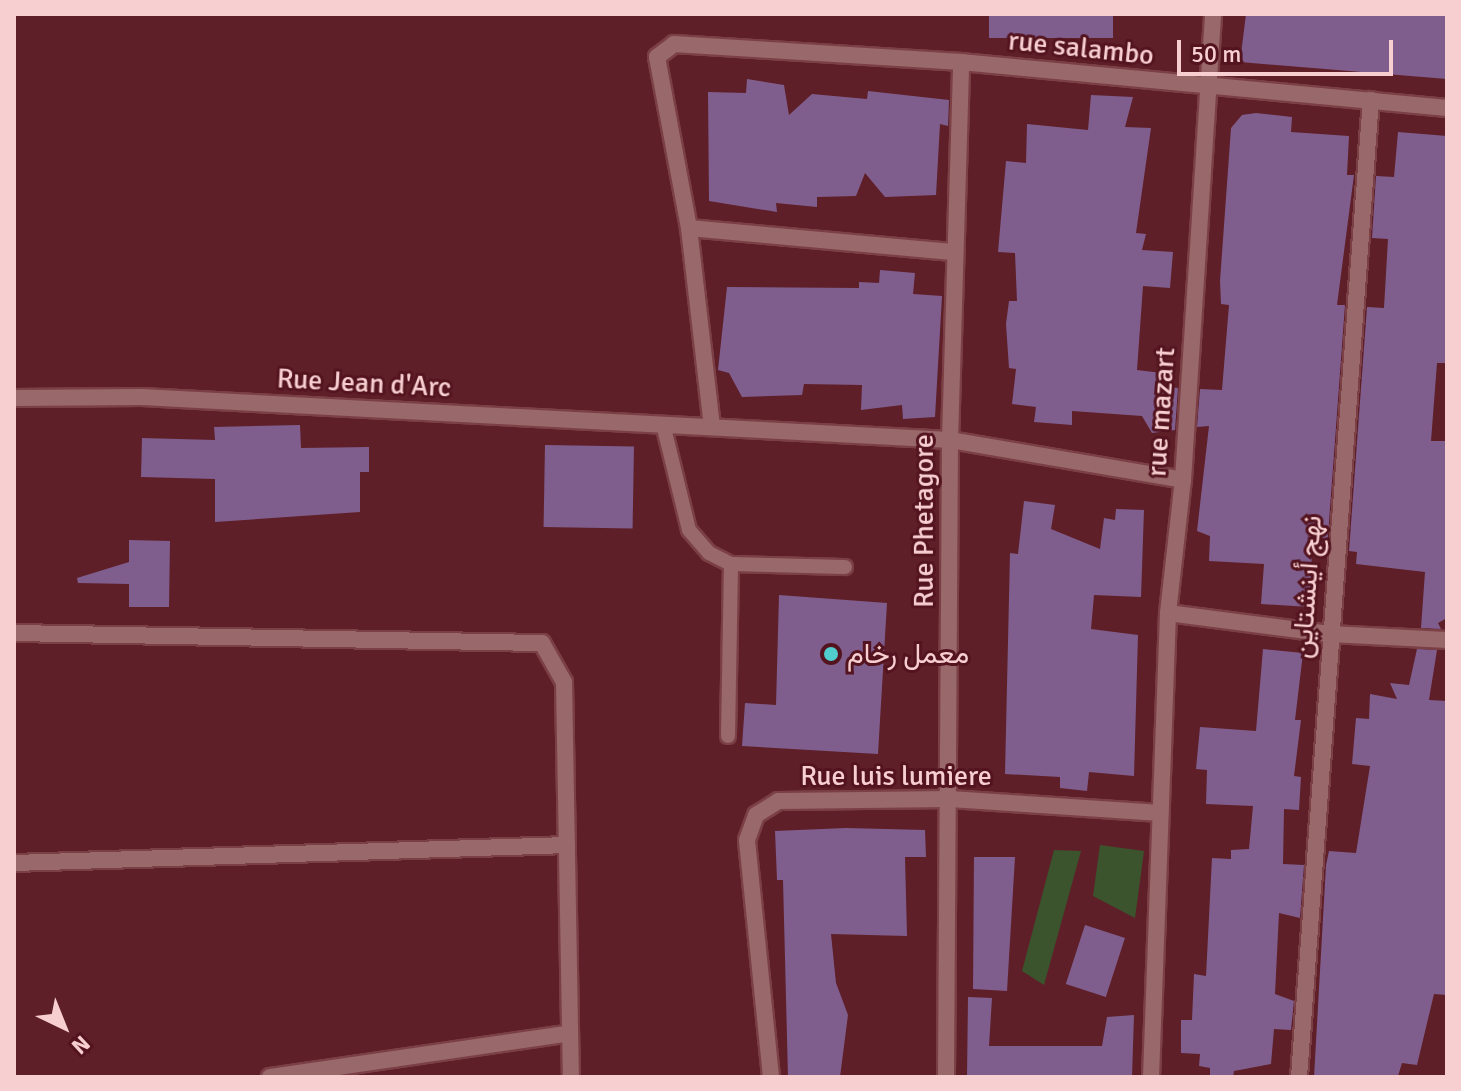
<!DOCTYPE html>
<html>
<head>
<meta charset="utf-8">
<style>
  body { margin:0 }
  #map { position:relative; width:1461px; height:1091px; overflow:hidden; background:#5f1f28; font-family:Signika,Vazirmatn,sans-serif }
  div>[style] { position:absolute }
  .green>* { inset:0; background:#3b542d }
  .building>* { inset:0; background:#7f5e8e; transform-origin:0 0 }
  .roads { filter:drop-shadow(2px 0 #7b3f46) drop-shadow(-2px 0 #7b3f46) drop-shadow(0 2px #7b3f46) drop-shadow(0 -2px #7b3f46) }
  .service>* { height:14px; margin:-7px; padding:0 7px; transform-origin:7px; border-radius:7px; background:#99686b }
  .minor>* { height:16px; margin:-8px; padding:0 8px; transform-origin:8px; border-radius:8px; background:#99686b }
  .dots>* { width:22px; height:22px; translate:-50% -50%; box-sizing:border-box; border:4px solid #53141f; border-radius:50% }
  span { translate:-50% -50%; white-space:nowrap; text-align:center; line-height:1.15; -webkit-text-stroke:6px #53141f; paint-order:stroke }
  .street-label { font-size:28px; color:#f8cfd1 }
  .poi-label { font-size:28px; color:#f8cfd1 }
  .left { translate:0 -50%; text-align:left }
  .frame { position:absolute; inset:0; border:16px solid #f8cfd1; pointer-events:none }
  .north { position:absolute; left:24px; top:987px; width:80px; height:80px; -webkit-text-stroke:6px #53141f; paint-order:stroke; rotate:137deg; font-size:22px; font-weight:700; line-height:32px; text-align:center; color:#f8cfd1 }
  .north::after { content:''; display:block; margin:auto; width:28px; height:36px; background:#f8cfd1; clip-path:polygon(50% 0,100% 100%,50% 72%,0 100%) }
  .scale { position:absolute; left:1177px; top:40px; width:216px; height:36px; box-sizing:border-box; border:4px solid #f8cfd1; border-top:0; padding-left:10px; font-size:24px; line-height:28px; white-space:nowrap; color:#f8cfd1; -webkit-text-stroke:6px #53141f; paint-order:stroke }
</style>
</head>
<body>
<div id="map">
  <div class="green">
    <i style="clip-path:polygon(1100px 845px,1144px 851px,1135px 918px,1093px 896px)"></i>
    <i style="clip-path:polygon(1054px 850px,1081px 851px,1044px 985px,1022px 971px)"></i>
  </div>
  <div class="building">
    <i style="left:989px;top:14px;width:124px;height:24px"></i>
    <i style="clip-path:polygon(1246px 14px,1447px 14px,1447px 79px,1240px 62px)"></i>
    <i style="clip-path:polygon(747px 79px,784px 85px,789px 115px,812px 94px,867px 99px,868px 91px,949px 100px,948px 126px,940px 124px,936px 195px,885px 197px,865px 173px,856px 196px,817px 197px,817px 207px,776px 203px,777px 212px,709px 201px,708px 92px,746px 93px)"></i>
    <i style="clip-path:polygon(1091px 95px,1133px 97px,1125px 127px,1151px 128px,1136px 233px,1146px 234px,1142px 250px,1173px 252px,1170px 288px,1143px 286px,1137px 370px,1170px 374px,1169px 387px,1178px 388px,1175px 430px,1152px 433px,1142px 416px,1072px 411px,1072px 425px,1034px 422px,1036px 407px,1012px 404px,1016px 369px,1009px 368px,1006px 324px,1009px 301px,1017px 301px,1015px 253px,998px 252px,1006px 161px,1026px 163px,1027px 124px,1088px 130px)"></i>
    <i style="clip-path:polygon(1256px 113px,1292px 117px,1291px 132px,1349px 136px,1347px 175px,1354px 175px,1337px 305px,1345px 305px,1327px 549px,1312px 547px,1310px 607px,1261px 604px,1264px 564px,1209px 561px,1210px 536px,1197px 531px,1209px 426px,1197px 427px,1200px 389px,1222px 390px,1229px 305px,1221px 304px,1220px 281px,1231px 128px,1242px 115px)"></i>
    <i style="clip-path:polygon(1398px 132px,1447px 136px,1447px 363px,1437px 363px,1431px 441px,1447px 441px,1447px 618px,1438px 623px,1441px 629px,1421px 628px,1425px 572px,1356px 564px,1357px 552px,1349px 551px,1367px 307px,1384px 308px,1388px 239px,1372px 238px,1376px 176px,1394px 177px)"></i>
    <i style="clip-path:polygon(880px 270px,915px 273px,913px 294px,942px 296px,935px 417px,903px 419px,902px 405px,861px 410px,862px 385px,804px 384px,802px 395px,742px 397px,729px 373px,718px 370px,727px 287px,859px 288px,859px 282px,879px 283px)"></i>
    <i style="clip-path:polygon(300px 425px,301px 448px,369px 447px,369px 472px,360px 472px,360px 512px,215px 522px,215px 479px,141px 477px,142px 438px,215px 440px,214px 427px)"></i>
    <i style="left:545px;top:445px;width:89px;height:82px;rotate:1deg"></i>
    <i style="clip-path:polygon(1024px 501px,1055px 505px,1051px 529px,1100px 549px,1104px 518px,1115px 520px,1116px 509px,1144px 510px,1141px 597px,1094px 595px,1091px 629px,1138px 635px,1134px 776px,1089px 772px,1087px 791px,1060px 788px,1060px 777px,1005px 774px,1010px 553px,1018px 554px)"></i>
    <i style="clip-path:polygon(129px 540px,170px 541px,169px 607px,129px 607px,129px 584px,78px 583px,77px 578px,129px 562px)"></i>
    <i style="clip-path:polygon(779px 595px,887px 603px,878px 754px,742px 746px,745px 703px,776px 705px)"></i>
    <i style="clip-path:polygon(1263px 649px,1303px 653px,1295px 720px,1301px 720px,1294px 776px,1301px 777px,1299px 810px,1284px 809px,1283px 864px,1304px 865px,1300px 918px,1279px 913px,1275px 994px,1294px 1001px,1291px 1030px,1274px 1029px,1271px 1064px,1234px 1071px,1233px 1077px,1210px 1077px,1210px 1068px,1199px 1066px,1200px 1054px,1181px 1053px,1181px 1020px,1192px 1020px,1194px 974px,1206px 976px,1212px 858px,1231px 859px,1231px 850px,1249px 849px,1253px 806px,1206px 804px,1207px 770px,1196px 769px,1200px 727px,1256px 731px)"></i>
    <i style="clip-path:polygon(1417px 649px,1437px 650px,1429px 700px,1447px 701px,1447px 995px,1434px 994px,1417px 1065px,1402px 1063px,1398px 1076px,1314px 1077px,1326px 865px,1329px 851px,1356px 853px,1370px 766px,1352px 764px,1356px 718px,1369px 719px,1370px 694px,1397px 699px,1390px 683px,1409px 685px)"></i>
    <i style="clip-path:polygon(846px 828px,925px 830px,926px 857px,905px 857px,907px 936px,831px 934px,836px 983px,848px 1015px,840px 1077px,788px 1077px,783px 880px,777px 880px,775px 831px)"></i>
    <i style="clip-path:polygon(974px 857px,1015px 857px,1007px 991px,973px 989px)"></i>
    <i style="left:1085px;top:925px;width:42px;height:62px;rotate:18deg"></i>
    <i style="clip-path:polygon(968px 997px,992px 998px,989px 1046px,1102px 1046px,1107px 1017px,1134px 1015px,1132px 1077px,967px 1077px)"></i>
  </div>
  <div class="roads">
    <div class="service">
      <i style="left:663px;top:424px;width:109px;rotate:76.2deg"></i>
      <i style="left:689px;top:530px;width:30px;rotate:49deg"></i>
      <i style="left:709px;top:553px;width:25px;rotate:27deg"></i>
      <i style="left:731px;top:564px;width:114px;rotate:1.5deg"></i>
      <i style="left:728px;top:736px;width:172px;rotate:-89deg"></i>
    </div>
    <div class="minor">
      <i style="left:689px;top:228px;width:267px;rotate:5.2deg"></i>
      <i style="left:14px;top:398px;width:128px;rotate:-0.4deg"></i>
      <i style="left:142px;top:397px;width:809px;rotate:3.05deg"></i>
      <i style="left:950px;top:440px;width:236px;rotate:9.7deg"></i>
      <i style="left:712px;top:427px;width:200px;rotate:-96.6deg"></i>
      <i style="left:689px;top:228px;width:174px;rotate:-100.6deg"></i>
      <i style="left:657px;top:57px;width:21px;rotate:-37deg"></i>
      <i style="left:674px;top:44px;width:288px;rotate:3.6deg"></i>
      <i style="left:961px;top:62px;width:488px;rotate:5.4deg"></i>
      <i style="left:1168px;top:613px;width:163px;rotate:7.4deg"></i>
      <i style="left:1330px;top:634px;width:117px;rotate:2.9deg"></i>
      <i style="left:14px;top:633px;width:528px;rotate:1.09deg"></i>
      <i style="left:542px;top:643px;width:45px;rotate:60.6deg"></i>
      <i style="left:564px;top:682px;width:395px;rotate:89deg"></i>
      <i style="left:14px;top:863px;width:553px;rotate:-1.86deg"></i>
      <i style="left:270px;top:1077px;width:303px;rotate:-8.3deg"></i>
      <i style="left:771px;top:1077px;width:238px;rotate:-95.8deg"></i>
      <i style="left:747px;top:840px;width:27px;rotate:-70deg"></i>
      <i style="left:756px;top:815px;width:26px;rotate:-32deg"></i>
      <i style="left:778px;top:801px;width:172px;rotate:-0.7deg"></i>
      <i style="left:950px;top:799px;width:211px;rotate:3.8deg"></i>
      <i style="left:946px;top:1077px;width:637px;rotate:-89.64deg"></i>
      <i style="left:950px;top:440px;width:378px;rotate:-88.3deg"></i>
      <i style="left:1151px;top:1077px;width:464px;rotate:-87.9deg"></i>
      <i style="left:1168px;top:613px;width:134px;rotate:-83.6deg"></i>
      <i style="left:1183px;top:480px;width:467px;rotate:-86.3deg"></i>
      <i style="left:1299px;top:1077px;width:980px;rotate:-85.79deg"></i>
    </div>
  </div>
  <div class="dots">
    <i style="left:831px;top:654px;background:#52cdcd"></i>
  </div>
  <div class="street-label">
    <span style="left:1081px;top:48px;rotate:6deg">rue salambo</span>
    <span style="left:364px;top:383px;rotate:3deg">Rue Jean d'Arc</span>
    <span style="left:1161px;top:412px;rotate:-86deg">rue mazart</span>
    <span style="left:924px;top:521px;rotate:-90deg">Rue Phetagore</span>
    <span style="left:1307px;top:587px;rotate:-86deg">نهج أينشتاين</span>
    <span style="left:896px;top:776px">Rue luis lumiere</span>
  </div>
  <div class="poi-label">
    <span class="left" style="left:847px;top:654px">معمل رخام</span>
  </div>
  <div class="frame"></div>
  <div class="north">N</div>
  <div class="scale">50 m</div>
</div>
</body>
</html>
